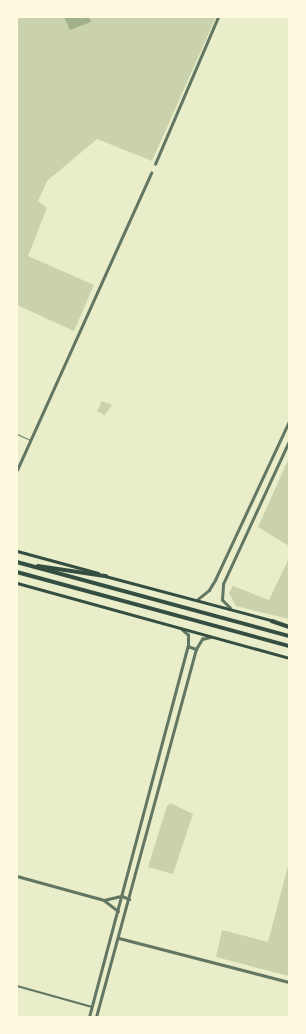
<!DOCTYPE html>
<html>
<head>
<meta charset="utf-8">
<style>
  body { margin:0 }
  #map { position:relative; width:306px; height:1034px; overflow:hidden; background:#e9edc9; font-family:Manrope,sans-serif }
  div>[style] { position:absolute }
  .green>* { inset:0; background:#cad2ad }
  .water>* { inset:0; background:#a3b18a }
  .service>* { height:1px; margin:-0.5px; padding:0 0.5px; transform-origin:0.5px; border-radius:0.5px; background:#617663 }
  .minor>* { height:2px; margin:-1px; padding:0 1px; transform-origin:1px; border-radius:1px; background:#617663 }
  .tertiary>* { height:2.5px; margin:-1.25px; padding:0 1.25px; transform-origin:1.25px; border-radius:1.25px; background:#617663 }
  .primary>* { height:3px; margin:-1.5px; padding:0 1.5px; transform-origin:1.5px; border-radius:1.5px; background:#344e41 }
  .trunk>* { height:3.5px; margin:-1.75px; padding:0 1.75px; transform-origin:1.75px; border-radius:1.75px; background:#344e41 }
  span { translate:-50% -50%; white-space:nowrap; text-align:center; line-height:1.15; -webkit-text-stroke:4px #fefae0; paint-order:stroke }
  .frame { position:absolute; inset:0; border:18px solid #fefae0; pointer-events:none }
</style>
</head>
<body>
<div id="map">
  <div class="green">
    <i style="clip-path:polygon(17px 17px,216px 17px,152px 161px,97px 139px,47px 181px,38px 201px,47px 208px,28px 256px,94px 285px,74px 331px,17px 305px)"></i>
    <i style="clip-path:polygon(102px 401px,112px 405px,105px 415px,97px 411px)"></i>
    <i style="clip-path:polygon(289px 458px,289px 546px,258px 527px)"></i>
    <i style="clip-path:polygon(289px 558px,289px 619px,236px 606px,229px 593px,233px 586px,269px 600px)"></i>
    <i style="clip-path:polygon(170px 803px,193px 814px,173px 874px,148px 867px,167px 806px)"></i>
    <i style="clip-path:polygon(289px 862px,289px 976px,216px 957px,222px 930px,268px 942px)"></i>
  </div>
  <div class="water">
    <i style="clip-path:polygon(64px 17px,89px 17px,91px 22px,70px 30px)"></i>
  </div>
  <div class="service">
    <i style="left:17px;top:434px;width:14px;rotate:25deg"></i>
  </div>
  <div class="minor">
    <i style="left:17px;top:986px;width:78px;rotate:15.6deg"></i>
  </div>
  <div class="tertiary">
    <i style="left:155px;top:164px;width:160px;rotate:-66.8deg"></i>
    <i style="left:17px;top:470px;width:326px;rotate:-65.7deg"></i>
    <i style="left:198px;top:599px;width:14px;rotate:-39deg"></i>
    <i style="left:209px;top:590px;width:12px;rotate:-59deg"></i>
    <i style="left:215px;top:580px;width:175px;rotate:-65deg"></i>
    <i style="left:230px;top:608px;width:11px;rotate:-135deg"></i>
    <i style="left:222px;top:600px;width:16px;rotate:-86deg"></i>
    <i style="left:223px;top:584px;width:157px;rotate:-65.2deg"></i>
    <i style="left:188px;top:646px;width:9px;rotate:21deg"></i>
    <i style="left:17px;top:876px;width:90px;rotate:15.4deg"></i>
    <i style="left:104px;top:900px;width:18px;rotate:-13deg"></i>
    <i style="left:122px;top:896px;width:8px;rotate:23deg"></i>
    <i style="left:104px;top:900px;width:18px;rotate:38deg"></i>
    <i style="left:119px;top:938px;width:176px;rotate:14.5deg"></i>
    <i style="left:89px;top:1017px;width:384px;rotate:-75.1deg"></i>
    <i style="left:188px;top:646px;width:11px;rotate:-90deg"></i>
    <i style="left:188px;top:635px;width:9px;rotate:-139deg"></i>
    <i style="left:96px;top:1017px;width:381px;rotate:-74.8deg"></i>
    <i style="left:196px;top:649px;width:12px;rotate:-59deg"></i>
    <i style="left:202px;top:639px;width:8px;rotate:-14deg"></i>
  </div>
  <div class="primary">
    <i style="left:17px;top:551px;width:84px;rotate:15.2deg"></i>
    <i style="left:105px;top:576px;width:175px;rotate:14.9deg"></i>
    <i style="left:17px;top:583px;width:282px;rotate:15.4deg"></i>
  </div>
  <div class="trunk">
    <i style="left:17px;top:562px;width:282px;rotate:15.2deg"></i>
    <i style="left:38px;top:566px;width:69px;rotate:8.4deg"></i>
    <i style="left:17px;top:572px;width:282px;rotate:15.2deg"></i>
    <i style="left:272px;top:621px;width:18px;rotate:19deg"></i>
  </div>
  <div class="frame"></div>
</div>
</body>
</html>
